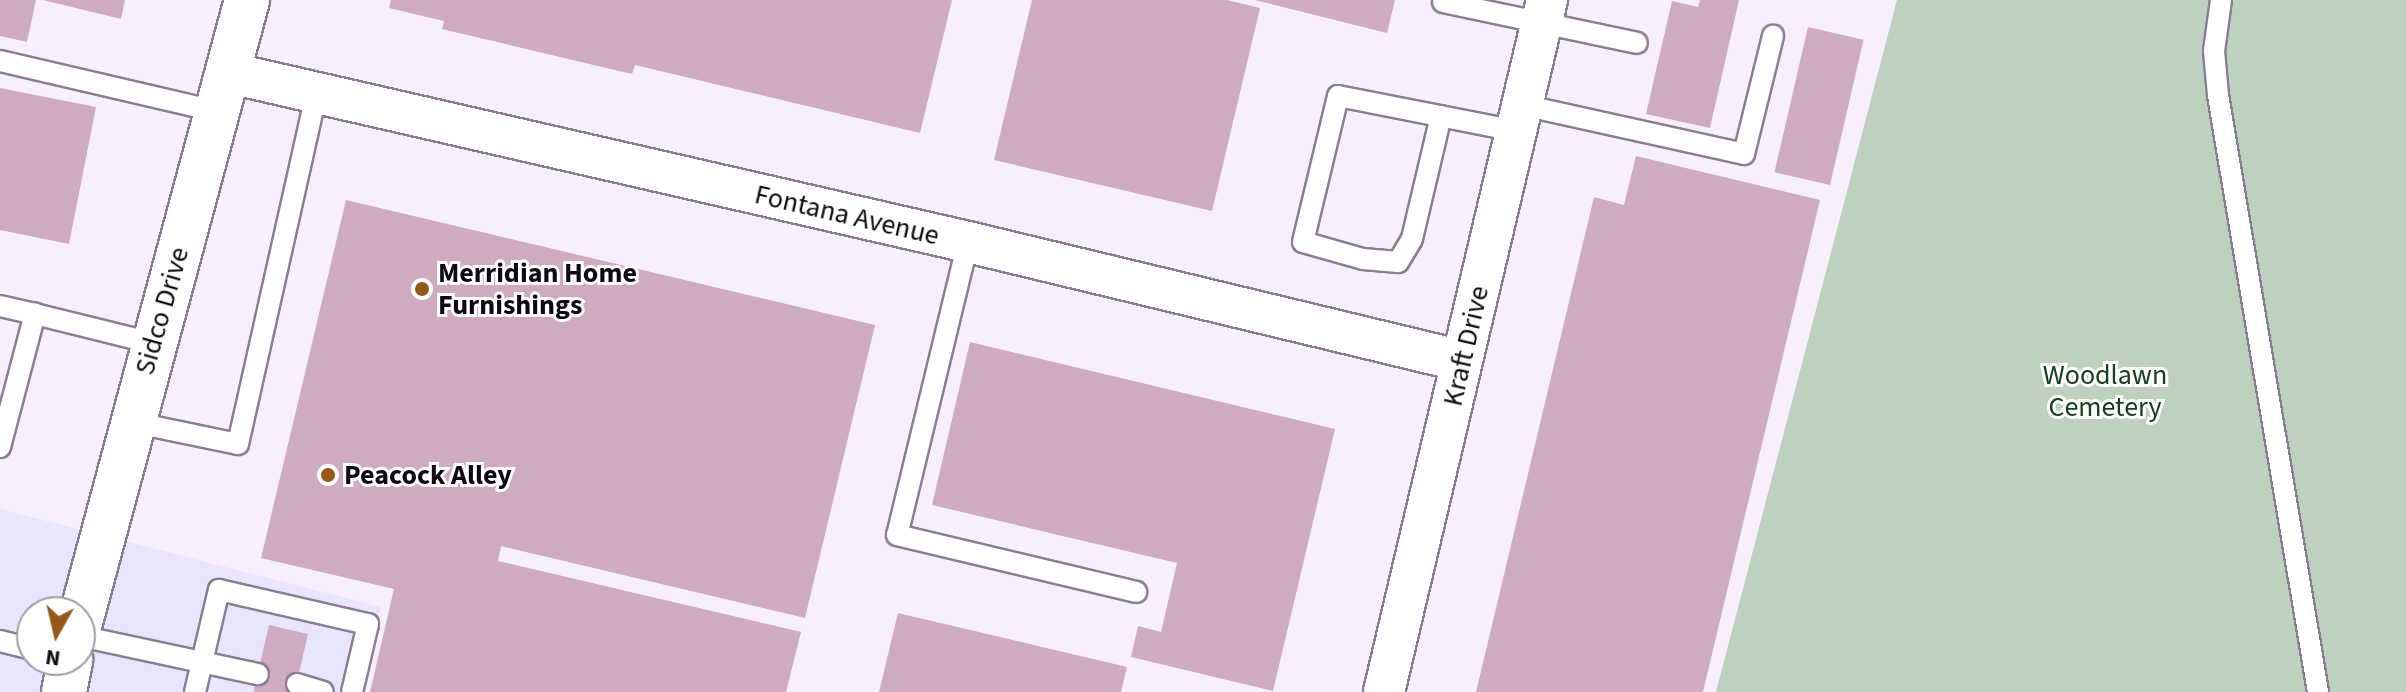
<!DOCTYPE html>
<html>
<head>
<meta charset="utf-8">
<style>
  body { margin:0 }
  #map { position:relative; width:2406px; height:692px; overflow:hidden; background:#f7effe; font-family:"Source Sans 3",sans-serif }
  div>[style] { position:absolute }
  .commercial>* { inset:0; background:#e8e6fc }
  .green>* { inset:0; background:#bed0be }
  .building>* { inset:0; background:#ceabbf; transform-origin:0 0 }
  .roads { filter:drop-shadow(2px 0 #897d94) drop-shadow(-2px 0 #897d94) drop-shadow(0 2px #897d94) drop-shadow(0 -2px #897d94) }
  .lane>* { height:20px; margin:-10px; padding:0 10px; transform-origin:10px; border-radius:10px; background:#fff }
  .street>* { height:40px; margin:-20px; padding:0 20px; transform-origin:20px; border-radius:20px; background:#fff }
  .secondary>* { height:44px; margin:-22px; padding:0 22px; transform-origin:22px; border-radius:22px; background:#fff }
  .dots>* { width:22px; height:22px; translate:-50% -50%; box-sizing:border-box; border:4px solid #fff; border-radius:50% }
  span { translate:-50% -50%; white-space:nowrap; text-align:center; line-height:1.15; -webkit-text-stroke:6px #fff; paint-order:stroke }
  .street-label { font-size:28px; color:#0e0911 }
  .poi-label { font-size:28px; color:#0e0911; font-weight:700 }
  .left { translate:0 -50%; text-align:left }
  .park-label { font-size:28px; color:#15401b }
  .north { position:absolute; left:16px; top:596px; width:80px; height:80px; box-sizing:border-box; background:#fff; border:2px solid #9f9da0; border-radius:50%; rotate:188deg; font-size:22px; font-weight:700; line-height:32px; text-align:center; color:#0e0911 }
  .north::after { content:''; display:block; margin:auto; width:28px; height:36px; background:#945919; clip-path:polygon(50% 0,100% 100%,50% 72%,0 100%) }
</style>
</head>
<body>
<div id="map">
  <div class="commercial">
    <i style="clip-path:polygon(evenodd,0 509px,381px 607px,360px 692px,0 692px,0 509px,32px 612px,80px 612px,80px 660px,32px 660px,32px 612px)"></i>
  </div>
  <div class="green">
    <i style="clip-path:polygon(1897px 0,2406px 0,2406px 692px,1716px 692px)"></i>
  </div>
  <div class="building">
    <i style="clip-path:polygon(0 0,36px 0,27px 42px,0 36px)"></i>
    <i style="clip-path:polygon(43px 0,125px 0,121px 19px)"></i>
    <i style="clip-path:polygon(391px 0,952px 0,920px 133px,635px 65px,632px 74px,442px 29px,444px 21px,389px 8px)"></i>
    <i style="clip-path:polygon(1032px 0,1227px 0,1260px 8px,1212px 211px,994px 160px)"></i>
    <i style="clip-path:polygon(1255px 0,1395px 0,1387px 33px)"></i>
    <i style="clip-path:polygon(1700px 0,1739px 0,1710px 128px,1646px 114px,1672px 1px,1698px 7px)"></i>
    <i style="left:1808px;top:27px;width:57px;height:149px;rotate:13deg"></i>
    <i style="clip-path:polygon(0 88px,96px 107px,69px 244px,0 230px)"></i>
    <i style="clip-path:polygon(1636px 156px,1820px 200px,1703px 692px,1476px 692px,1594px 197px,1624px 205px)"></i>
    <i style="clip-path:polygon(346px 200px,875px 325px,805px 618px,501px 546px,498px 561px,801px 632px,786px 692px,370px 692px,394px 589px,261px 558px)"></i>
    <i style="clip-path:polygon(970px 342px,1335px 429px,1273px 691px,1131px 657px,1138px 626px,1161px 632px,1177px 563px,932px 505px)"></i>
    <i style="clip-path:polygon(898px 613px,1127px 667px,1121px 692px,879px 692px)"></i>
    <i style="left:269px;top:625px;width:40px;height:69px;rotate:13deg"></i>
  </div>
  <div class="roads">
    <div class="lane">
      <i style="left:2221px;top:0;width:51px;rotate:97.8deg"></i>
      <i style="left:2214px;top:51px;width:44px;rotate:84.8deg"></i>
      <i style="left:2218px;top:95px;width:605px;rotate:80.49deg"></i>
      <i style="left:1443px;top:2px;width:198px;rotate:11.9deg"></i>
      <i style="left:0;top:61px;width:225px;rotate:13.1deg"></i>
      <i style="left:1522px;top:105px;width:227px;rotate:12.4deg"></i>
      <i style="left:1744px;top:154px;width:122px;rotate:-76.2deg"></i>
      <i style="left:1441px;top:116px;width:126px;rotate:103.3deg"></i>
      <i style="left:1412px;top:239px;width:27px;rotate:121deg"></i>
      <i style="left:1398px;top:262px;width:35px;rotate:-175deg"></i>
      <i style="left:1363px;top:259px;width:62px;rotate:-164.2deg"></i>
      <i style="left:1303px;top:242px;width:150px;rotate:-76.5deg"></i>
      <i style="left:1338px;top:96px;width:181px;rotate:11.1deg"></i>
      <i style="left:968px;top:242px;width:301px;rotate:103.6deg"></i>
      <i style="left:897px;top:535px;width:246px;rotate:13.4deg"></i>
      <i style="left:0;top:306px;width:36px;rotate:13deg"></i>
      <i style="left:132px;top:422px;width:108px;rotate:11.7deg"></i>
      <i style="left:238px;top:444px;width:361px;rotate:-77.4deg"></i>
      <i style="left:0;top:447px;width:138px;rotate:-75.3deg"></i>
      <i style="left:35px;top:314px;width:121px;rotate:13.9deg"></i>
      <i style="left:80px;top:636px;width:182px;rotate:12.1deg"></i>
      <i style="left:0;top:641px;width:33px;rotate:14deg"></i>
      <i style="left:297px;top:684px;width:27px;rotate:17deg"></i>
      <i style="left:195px;top:692px;width:105px;rotate:-76.8deg"></i>
      <i style="left:219px;top:590px;width:153px;rotate:12.9deg"></i>
      <i style="left:368px;top:624px;width:70px;rotate:103.2deg"></i>
    </div>
    <div class="street">
      <i style="left:230px;top:73px;width:757px;rotate:12.9deg"></i>
      <i style="left:968px;top:242px;width:508px;rotate:13.54deg"></i>
      <i style="left:1384px;top:692px;width:711px;rotate:-76.75deg"></i>
    </div>
    <div class="secondary">
      <i style="left:80px;top:622px;width:644px;rotate:-74.97deg"></i>
      <i style="left:64px;top:692px;width:33px;rotate:-79deg"></i>
    </div>
  </div>
  <div class="dots">
    <i style="left:422px;top:289px;background:#945919"></i>
    <i style="left:328px;top:475px;background:#945919"></i>
  </div>
  <div class="street-label">
    <span style="left:847px;top:215px;rotate:13deg">Fontana Avenue</span>
    <span style="left:162px;top:311px;rotate:-74deg">Sidco Drive</span>
    <span style="left:1466px;top:346px;rotate:-77deg">Kraft Drive</span>
  </div>
  <div class="poi-label">
    <span class="left" style="left:438px;top:289px">Merridian Home<br>Furnishings</span>
    <span class="left" style="left:344px;top:475px">Peacock Alley</span>
  </div>
  <div class="park-label">
    <span style="left:2105px;top:391px">Woodlawn<br>Cemetery</span>
  </div>
  <div class="north">N</div>
</div>
</body>
</html>
